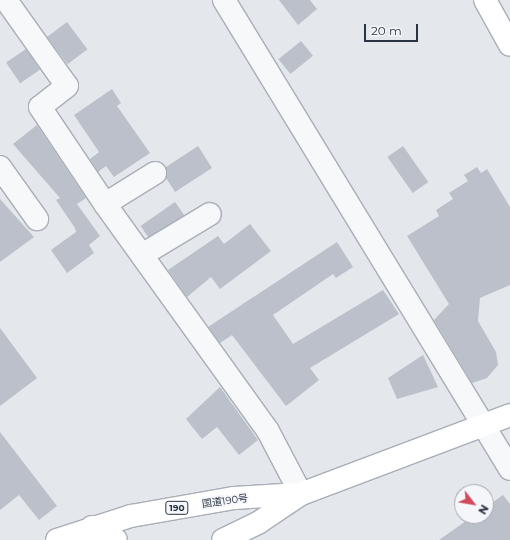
<!DOCTYPE html>
<html>
<head>
<meta charset="utf-8">
<style>
  body { margin:0 }
  #map { position:relative; width:510px; height:540px; overflow:hidden; background:#e4e7ec; font-family:Montserrat,"Noto Sans JP",sans-serif }
  div>[style] { position:absolute }
  .building>* { inset:0; background:#bbc0ca; transform-origin:0 0 }
  .roads { filter:drop-shadow(1px 0 #a9aeb7) drop-shadow(-1px 0 #a9aeb7) drop-shadow(0 1px #a9aeb7) drop-shadow(0 -1px #a9aeb7) }
  .minor>* { height:22px; margin:-11px; padding:0 11px; transform-origin:11px; border-radius:11px; background:#f7f8fa }
  .major>* { height:22px; margin:-11px; padding:0 11px; transform-origin:11px; border-radius:11px; background:#fff }
  .highway>* { height:22px; margin:-11px; padding:0 11px; transform-origin:11px; border-radius:11px; background:#fff }
  span { translate:-50% -50%; white-space:nowrap; text-align:center; line-height:1.15; -webkit-text-stroke:3.5px #f4f6f9; paint-order:stroke }
  .shield-label span { padding:1px 3px; background:#f4f6f9; border:1px solid; border-radius:3px; -webkit-text-stroke-width:0 }
  .shield-label { font-size:9px; color:#2b3445; font-weight:700 }
  .street-label { font-size:10px; color:#2b3445 }
  .north { position:absolute; left:454px; top:484px; width:40px; height:40px; box-sizing:border-box; background:#f4f6f9; border:1px solid #a4a8b1; border-radius:50%; rotate:121deg; font-size:11px; font-weight:700; line-height:16px; text-align:center; color:#2b3445 }
  .north::after { content:''; display:block; margin:auto; width:14px; height:18px; background:#d1495b; clip-path:polygon(50% 0,100% 100%,50% 72%,0 100%) }
  .scale { position:absolute; left:364px; top:24px; width:54px; height:18px; box-sizing:border-box; border:2px solid #2b3445; border-top:0; padding-left:5px; font-size:12px; line-height:14px; white-space:nowrap; color:#2b3445; -webkit-text-stroke:3px #f4f6f9; paint-order:stroke }
</style>
</head>
<body>
<div id="map">
  <div class="building">
    <i style="clip-path:polygon(279px 0,310px 0,317px 9px,298px 25px)"></i>
    <i style="left:67px;top:22px;width:34px;height:25px;rotate:53deg"></i>
    <i style="left:301px;top:41px;width:19px;height:29px;rotate:51deg"></i>
    <i style="left:26px;top:49px;width:25px;height:24px;rotate:56deg"></i>
    <i style="clip-path:polygon(112px 89px,121px 103px,117px 106px,150px 153px,114px 177px,106px 166px,98px 172px,90px 159px,99px 152px,74px 115px)"></i>
    <i style="clip-path:polygon(37px 125px,86px 198px,77px 204px,100px 236px,89px 245px,94px 253px,67px 273px,51px 250px,76px 232px,75px 228px,56px 200px,60px 198px,13px 144px)"></i>
    <i style="clip-path:polygon(198px 146px,212px 168px,175px 192px,166px 178px,166px 167px)"></i>
    <i style="left:403px;top:146px;width:44px;height:19px;rotate:55deg"></i>
    <i style="clip-path:polygon(477px 167px,481px 173px,487px 169px,510px 207px,510px 285px,480px 298px,478px 321px,496px 352px,498px 365px,487px 378px,472px 383px,434px 320px,449px 304px,407px 236px,439px 216px,436px 210px,453px 199px,449px 193px,468px 181px,464px 175px)"></i>
    <i style="clip-path:polygon(0 199px,34px 237px,0 262px)"></i>
    <i style="left:175px;top:202px;width:16px;height:42px;rotate:55deg"></i>
    <i style="clip-path:polygon(250px 224px,271px 251px,220px 289px,211px 277px,187px 297px,168px 270px,218px 236px,224px 244px)"></i>
    <i style="clip-path:polygon(337px 242px,353px 267px,336px 278px,333px 274px,273px 315px,293px 344px,383px 290px,399px 314px,310px 368px,319px 380px,286px 406px,232px 335px,220px 343px,208px 327px)"></i>
    <i style="clip-path:polygon(0 328px,37px 378px,0 406px)"></i>
    <i style="clip-path:polygon(423px 355px,438px 387px,397px 399px,388px 378px)"></i>
    <i style="clip-path:polygon(220px 387px,258px 440px,239px 455px,217px 427px,202px 439px,186px 419px)"></i>
    <i style="clip-path:polygon(0 432px,57px 506px,39px 520px,19px 495px,0 510px)"></i>
    <i style="clip-path:polygon(503px 495px,510px 504px,510px 540px,439px 540px,473px 516px,486px 516px,486px 507px)"></i>
  </div>
  <div class="roads">
    <div class="minor">
      <i style="left:6px;top:0;width:105px;rotate:54.7deg"></i>
      <i style="left:67px;top:86px;width:34px;rotate:142deg"></i>
      <i style="left:40px;top:107px;width:117px;rotate:56.2deg"></i>
      <i style="left:105px;top:204px;width:279px;rotate:54.3deg"></i>
      <i style="left:268px;top:431px;width:71px;rotate:62.4deg"></i>
      <i style="left:224px;top:0;width:549px;rotate:58.62deg"></i>
      <i style="left:0;top:167px;width:64px;rotate:54.6deg"></i>
      <i style="left:105px;top:204px;width:59px;rotate:-31.8deg"></i>
      <i style="left:142px;top:255px;width:79px;rotate:-31.1deg"></i>
    </div>
    <div class="major">
      <i style="left:485px;top:0;width:51px;rotate:60.9deg"></i>
    </div>
    <div class="highway">
      <i style="left:92px;top:527px;width:27px;rotate:28deg"></i>
      <i style="left:57px;top:540px;width:78px;rotate:-18deg"></i>
      <i style="left:131px;top:516px;width:105px;rotate:-9.9deg"></i>
      <i style="left:234px;top:498px;width:66px;rotate:-3.5deg"></i>
      <i style="left:223px;top:540px;width:39px;rotate:-26deg"></i>
      <i style="left:258px;top:523px;width:52px;rotate:-34deg"></i>
      <i style="left:301px;top:494px;width:223px;rotate:-20.7deg"></i>
    </div>
  </div>
  <div class="shield-label">
    <span style="left:177px;top:508px">190</span>
  </div>
  <div class="street-label">
    <span style="left:225px;top:501px;rotate:-8deg">国道190号</span>
  </div>
  <div class="north">N</div>
  <div class="scale">20 m</div>
</div>
</body>
</html>
